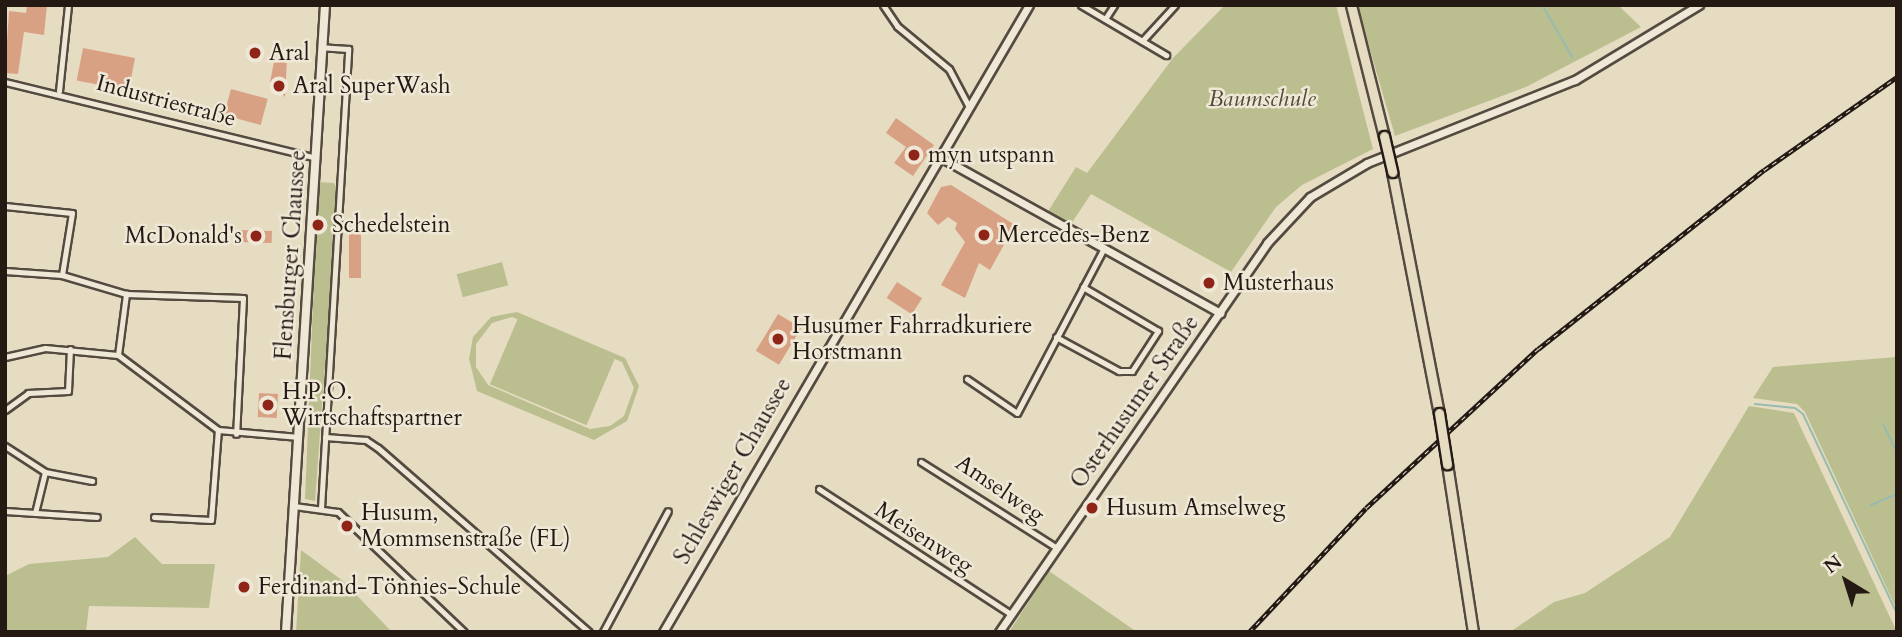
<!DOCTYPE html>
<html>
<head>
<meta charset="utf-8">
<style>
  body { margin:0 }
  #map { position:relative; width:1902px; height:637px; overflow:hidden; background:#e6dcc2; font-family:Cardo,serif }
  div>[style] { position:absolute }
  .green>* { inset:0; background:#bbbf8f; transform-origin:0 0 }
  .stream>* { height:2px; margin:-1px; padding:0 1px; transform-origin:1px; border-radius:1px; background:#97bcaf }
  .building>* { inset:0; background:#d9a184; transform-origin:0 0 }
  .roads { filter:drop-shadow(2px 0 #554a40) drop-shadow(-2px 0 #554a40) drop-shadow(0 2px #554a40) drop-shadow(0 -2px #554a40) }
  .minor>* { height:5px; margin:-2.5px; padding:0 2.5px; transform-origin:2.5px; border-radius:2.5px; background:#efe8d7 }
  .tertiary>* { height:7px; margin:-3.5px; padding:0 3.5px; transform-origin:3.5px; border-radius:3.5px; background:#efe8d7 }
  .secondary>* { height:8px; margin:-4px; padding:0 4px; transform-origin:4px; border-radius:4px; background:#efe8d7 }
  .trunk>* { height:9px; margin:-4.5px; padding:0 4.5px; transform-origin:4.5px; border-radius:4.5px; background:#e6dcc2 }
  .rail>* { height:4.5px; margin-top:-2.25px; transform-origin:0; background:repeating-linear-gradient(90deg,#efe8d7 0 5px,#251914 0 10px); box-sizing:border-box; border-block:2px solid #251914 }
  .bridges { filter:drop-shadow(2px 0 #251914) drop-shadow(-2px 0 #251914) drop-shadow(0 2px #251914) drop-shadow(0 -2px #251914) }
  .trunk-bridge>* { height:9px; margin:-4.5px; padding:0 4.5px; transform-origin:4.5px; border-radius:4.5px; background:#e6dcc2 }
  .dots>* { width:19px; height:19px; translate:-50% -50%; box-sizing:border-box; border:4px solid #efe8d7; border-radius:50% }
  span { translate:-50% -50%; white-space:nowrap; text-align:center; line-height:1.15; -webkit-text-stroke:5px #efe8d7; paint-order:stroke }
  .poi-label { font-size:23px; color:#251914 }
  .left { translate:0 -50%; text-align:left }
  .right { translate:-100% -50%; text-align:right }
  .park-label { font-size:23px; color:#524b39; font-style:italic }
  .street-label { font-size:23px; color:#251914 }
  .frame { position:absolute; inset:0; border:7px solid #251914; pointer-events:none }
  .north { position:absolute; left:1811px; top:546px; width:70px; height:70px; -webkit-text-stroke:5px #efe8d7; paint-order:stroke; rotate:322deg; font-size:19px; font-weight:700; line-height:28px; text-align:center; color:#251914 }
  .north::after { content:''; display:block; margin:auto; width:24px; height:32px; background:#251914; clip-path:polygon(50% 0,100% 100%,50% 72%,0 100%) }
</style>
</head>
<body>
<div id="map">
  <div class="green">
    <i style="clip-path:polygon(1225px 5px,1336px 5px,1373px 149px,1302px 185px,1276px 207px,1231px 272px,1091px 194px,1069px 227px,1047px 213px,1076px 167px,1087px 173px,1173px 58px)"></i>
    <i style="clip-path:polygon(1357px 5px,1618px 5px,1641px 27px,1526px 87px,1395px 136px)"></i>
    <i style="clip-path:polygon(318px 182px,334px 183px,338px 190px,315px 501px,305px 499px)"></i>
    <i style="left:502px;top:262px;width:24px;height:47px;rotate:75deg"></i>
    <i style="clip-path:polygon(evenodd,517px 312px,625px 358px,639px 386px,627px 421px,594px 440px,477px 391px,469px 359px,473px 337px,491px 317px,517px 312px,512px 317px,622px 362px,634px 388px,624px 416px,610px 426px,590px 429px,488px 385px,476px 367px,476px 344px,492px 323px,512px 317px)"></i>
    <i style="left:518px;top:318px;width:105px;height:72px;rotate:23deg"></i>
    <i style="clip-path:polygon(1897px 357px,1897px 610px,1805px 412px,1797px 404px,1753px 398px,1773px 367px)"></i>
    <i style="clip-path:polygon(1749px 406px,1794px 413px,1897px 632px,1510px 632px,1554px 602px,1585px 593px,1670px 537px)"></i>
    <i style="clip-path:polygon(135px 537px,162px 564px,215px 564px,209px 608px,89px 606px,86px 632px,5px 632px,5px 576px,29px 564px,108px 557px)"></i>
    <i style="clip-path:polygon(301px 550px,343px 581px,392px 632px,296px 632px)"></i>
    <i style="clip-path:polygon(1049px 571px,1137px 632px,1009px 632px)"></i>
  </div>
  <div class="stream">
    <i style="left:1542px;top:5px;width:61px;rotate:59.7deg"></i>
    <i style="left:1755px;top:404px;width:40px;rotate:5.7deg"></i>
    <i style="left:1795px;top:408px;width:10px;rotate:37deg"></i>
    <i style="left:1803px;top:414px;width:221px;rotate:64.8deg"></i>
    <i style="left:1883px;top:424px;width:32px;rotate:64deg"></i>
    <i style="left:1871px;top:505px;width:28px;rotate:-23deg"></i>
  </div>
  <div class="building">
    <i style="clip-path:polygon(27px 5px,47px 5px,44px 35px,24px 32px,18px 74px,5px 73px,9px 11px,26px 13px)"></i>
    <i style="left:83px;top:48px;width:53px;height:33px;rotate:11deg"></i>
    <i style="clip-path:polygon(275px 57px,287px 58px,285px 97px,270px 82px)"></i>
    <i style="left:231px;top:89px;width:38px;height:27px;rotate:15deg"></i>
    <i style="clip-path:polygon(896px 118px,934px 145px,913px 176px,894px 163px,906px 147px,886px 133px)"></i>
    <i style="clip-path:polygon(951px 185px,1015px 225px,990px 270px,979px 263px,965px 298px,941px 285px,965px 242px,955px 229px,957px 223px,948px 217px,938px 225px,927px 213px,941px 187px)"></i>
    <i style="left:241px;top:230px;width:31px;height:12px;rotate:2deg"></i>
    <i style="left:349px;top:234px;width:12px;height:44px"></i>
    <i style="left:897px;top:282px;width:30px;height:19px;rotate:33deg"></i>
    <i style="left:778px;top:314px;width:27px;height:43px;rotate:31deg"></i>
    <i style="left:259px;top:393px;width:19px;height:24px;rotate:3deg"></i>
  </div>
  <div class="roads">
    <div class="minor">
      <i style="left:883px;top:5px;width:25px;rotate:56deg"></i>
      <i style="left:897px;top:26px;width:67px;rotate:39.6deg"></i>
      <i style="left:949px;top:69px;width:43px;rotate:62.2deg"></i>
      <i style="left:1081px;top:5px;width:99px;rotate:30.5deg"></i>
      <i style="left:1105px;top:19px;width:17px;rotate:-57deg"></i>
      <i style="left:1142px;top:41px;width:49px;rotate:-47.5deg"></i>
      <i style="left:5px;top:82px;width:320px;rotate:13.7deg"></i>
      <i style="left:59px;top:91px;width:86px;rotate:-84deg"></i>
      <i style="left:5px;top:206px;width:67px;rotate:6deg"></i>
      <i style="left:72px;top:213px;width:63px;rotate:99.2deg"></i>
      <i style="left:5px;top:271px;width:57px;rotate:4deg"></i>
      <i style="left:62px;top:275px;width:67px;rotate:16.5deg"></i>
      <i style="left:126px;top:294px;width:117px;rotate:2deg"></i>
      <i style="left:243px;top:298px;width:136px;rotate:92.9deg"></i>
      <i style="left:1056px;top:337px;width:72px;rotate:28.4deg"></i>
      <i style="left:1119px;top:371px;width:13px"></i>
      <i style="left:1132px;top:371px;width:48px;rotate:-57deg"></i>
      <i style="left:1158px;top:331px;width:87px;rotate:-149.6deg"></i>
      <i style="left:118px;top:355px;width:62px;rotate:-82.5deg"></i>
      <i style="left:5px;top:357px;width:41px;rotate:-12.7deg"></i>
      <i style="left:45px;top:348px;width:73px;rotate:5.5deg"></i>
      <i style="left:118px;top:355px;width:125px;rotate:36.9deg"></i>
      <i style="left:218px;top:430px;width:81px;rotate:4.9deg"></i>
      <i style="left:967px;top:379px;width:60px;rotate:34.2deg"></i>
      <i style="left:1017px;top:413px;width:184px;rotate:-62.2deg"></i>
      <i style="left:5px;top:410px;width:29px;rotate:-36deg"></i>
      <i style="left:28px;top:393px;width:40px;rotate:-2.9deg"></i>
      <i style="left:68px;top:391px;width:42px;rotate:-87.3deg"></i>
      <i style="left:325px;top:437px;width:41px;rotate:4.2deg"></i>
      <i style="left:366px;top:440px;width:14px;rotate:34deg"></i>
      <i style="left:378px;top:448px;width:280px;rotate:41.1deg"></i>
      <i style="left:5px;top:446px;width:48px;rotate:33deg"></i>
      <i style="left:921px;top:462px;width:161px;rotate:32.3deg"></i>
      <i style="left:819px;top:489px;width:229px;rotate:33.1deg"></i>
      <i style="left:294px;top:506px;width:44px;rotate:7.8deg"></i>
      <i style="left:338px;top:512px;width:174px;rotate:43.6deg"></i>
      <i style="left:321px;top:508px;width:460px;rotate:-86.6deg"></i>
      <i style="left:348px;top:49px;width:26px;rotate:-176deg"></i>
      <i style="left:5px;top:511px;width:92px;rotate:3.7deg"></i>
      <i style="left:35px;top:513px;width:42px;rotate:-76.3deg"></i>
      <i style="left:45px;top:472px;width:48px;rotate:10.8deg"></i>
      <i style="left:154px;top:517px;width:57px;rotate:3deg"></i>
      <i style="left:211px;top:520px;width:90px;rotate:-85.6deg"></i>
      <i style="left:603px;top:632px;width:137px;rotate:-61.8deg"></i>
    </div>
    <div class="tertiary">
      <i style="left:940px;top:157px;width:321px;rotate:29.1deg"></i>
      <i style="left:663px;top:632px;width:726px;rotate:-59.73deg"></i>
      <i style="left:999px;top:632px;width:472px;rotate:-55.4deg"></i>
      <i style="left:1267px;top:243px;width:63px;rotate:-46.9deg"></i>
      <i style="left:1310px;top:197px;width:66px;rotate:-30.8deg"></i>
      <i style="left:1367px;top:163px;width:224px;rotate:-21.8deg"></i>
      <i style="left:1575px;top:80px;width:145px;rotate:-31.2deg"></i>
    </div>
    <div class="secondary">
      <i style="left:286px;top:632px;width:628px;rotate:-86.44deg"></i>
    </div>
    <div class="trunk">
      <i style="left:1351px;top:5px;width:135px;rotate:75.9deg"></i>
      <i style="left:1392px;top:172px;width:246px;rotate:79deg"></i>
      <i style="left:1447px;top:464px;width:170px;rotate:81.2deg"></i>
    </div>
  </div>
  <div class="rail">
    <i style="left:1249px;top:632px;width:170px;rotate:-46.7deg"></i>
    <i style="left:1366px;top:508px;width:234px;rotate:-42.8deg"></i>
    <i style="left:1538px;top:349px;width:288px;rotate:-38.4deg"></i>
    <i style="left:1764px;top:170px;width:162px;rotate:-35deg"></i>
  </div>
  <div class="bridges">
    <div class="trunk-bridge">
      <i style="left:1384px;top:136px;width:37px;rotate:77deg"></i>
      <i style="left:1439px;top:413px;width:52px;rotate:81.1deg"></i>
    </div>
  </div>
  <div class="dots">
    <i style="left:255px;top:53px;background:#8f2418"></i>
    <i style="left:279px;top:86px;background:#8f2418"></i>
    <i style="left:914px;top:155px;background:#8f2418"></i>
    <i style="left:318px;top:225px;background:#8f2418"></i>
    <i style="left:984px;top:235px;background:#8f2418"></i>
    <i style="left:256px;top:236px;background:#8f2418"></i>
    <i style="left:1209px;top:283px;background:#8f2418"></i>
    <i style="left:778px;top:339px;background:#8f2418"></i>
    <i style="left:268px;top:405px;background:#8f2418"></i>
    <i style="left:1092px;top:508px;background:#8f2418"></i>
    <i style="left:347px;top:526px;background:#8f2418"></i>
    <i style="left:244px;top:587px;background:#8f2418"></i>
  </div>
  <div class="poi-label">
    <span class="left" style="left:269px;top:53px">Aral</span>
    <span class="left" style="left:293px;top:86px">Aral SuperWash</span>
    <span class="left" style="left:928px;top:155px">myn utspann</span>
    <span class="left" style="left:332px;top:225px">Schedelstein</span>
    <span class="left" style="left:998px;top:235px">Mercedes-Benz</span>
    <span class="right" style="left:242px;top:236px">McDonald's</span>
    <span class="left" style="left:1223px;top:283px">Musterhaus</span>
    <span class="left" style="left:792px;top:339px">Husumer Fahrradkuriere<br>Horstmann</span>
    <span class="left" style="left:282px;top:405px">H.P.O.<br>Wirtschaftspartner</span>
    <span class="left" style="left:1106px;top:508px">Husum Amselweg</span>
    <span class="left" style="left:361px;top:526px">Husum,<br>Mommsenstraße (FL)</span>
    <span class="left" style="left:258px;top:587px">Ferdinand-Tönnies-Schule</span>
  </div>
  <div class="park-label">
    <span style="left:1262px;top:99px">Baumschule</span>
  </div>
  <div class="street-label">
    <span style="left:166px;top:101px;rotate:15deg">Industriestraße</span>
    <span style="left:291px;top:255px;rotate:-86deg">Flensburger Chaussee</span>
    <span style="left:1135px;top:402px;rotate:-55deg">Osterhusumer Straße</span>
    <span style="left:733px;top:471px;rotate:-60deg">Schleswiger Chaussee</span>
    <span style="left:1000px;top:489px;rotate:34deg">Amselweg</span>
    <span style="left:924px;top:538px;rotate:33deg">Meisenweg</span>
  </div>
  <div class="frame"></div>
  <div class="north">N</div>
</div>
</body>
</html>
